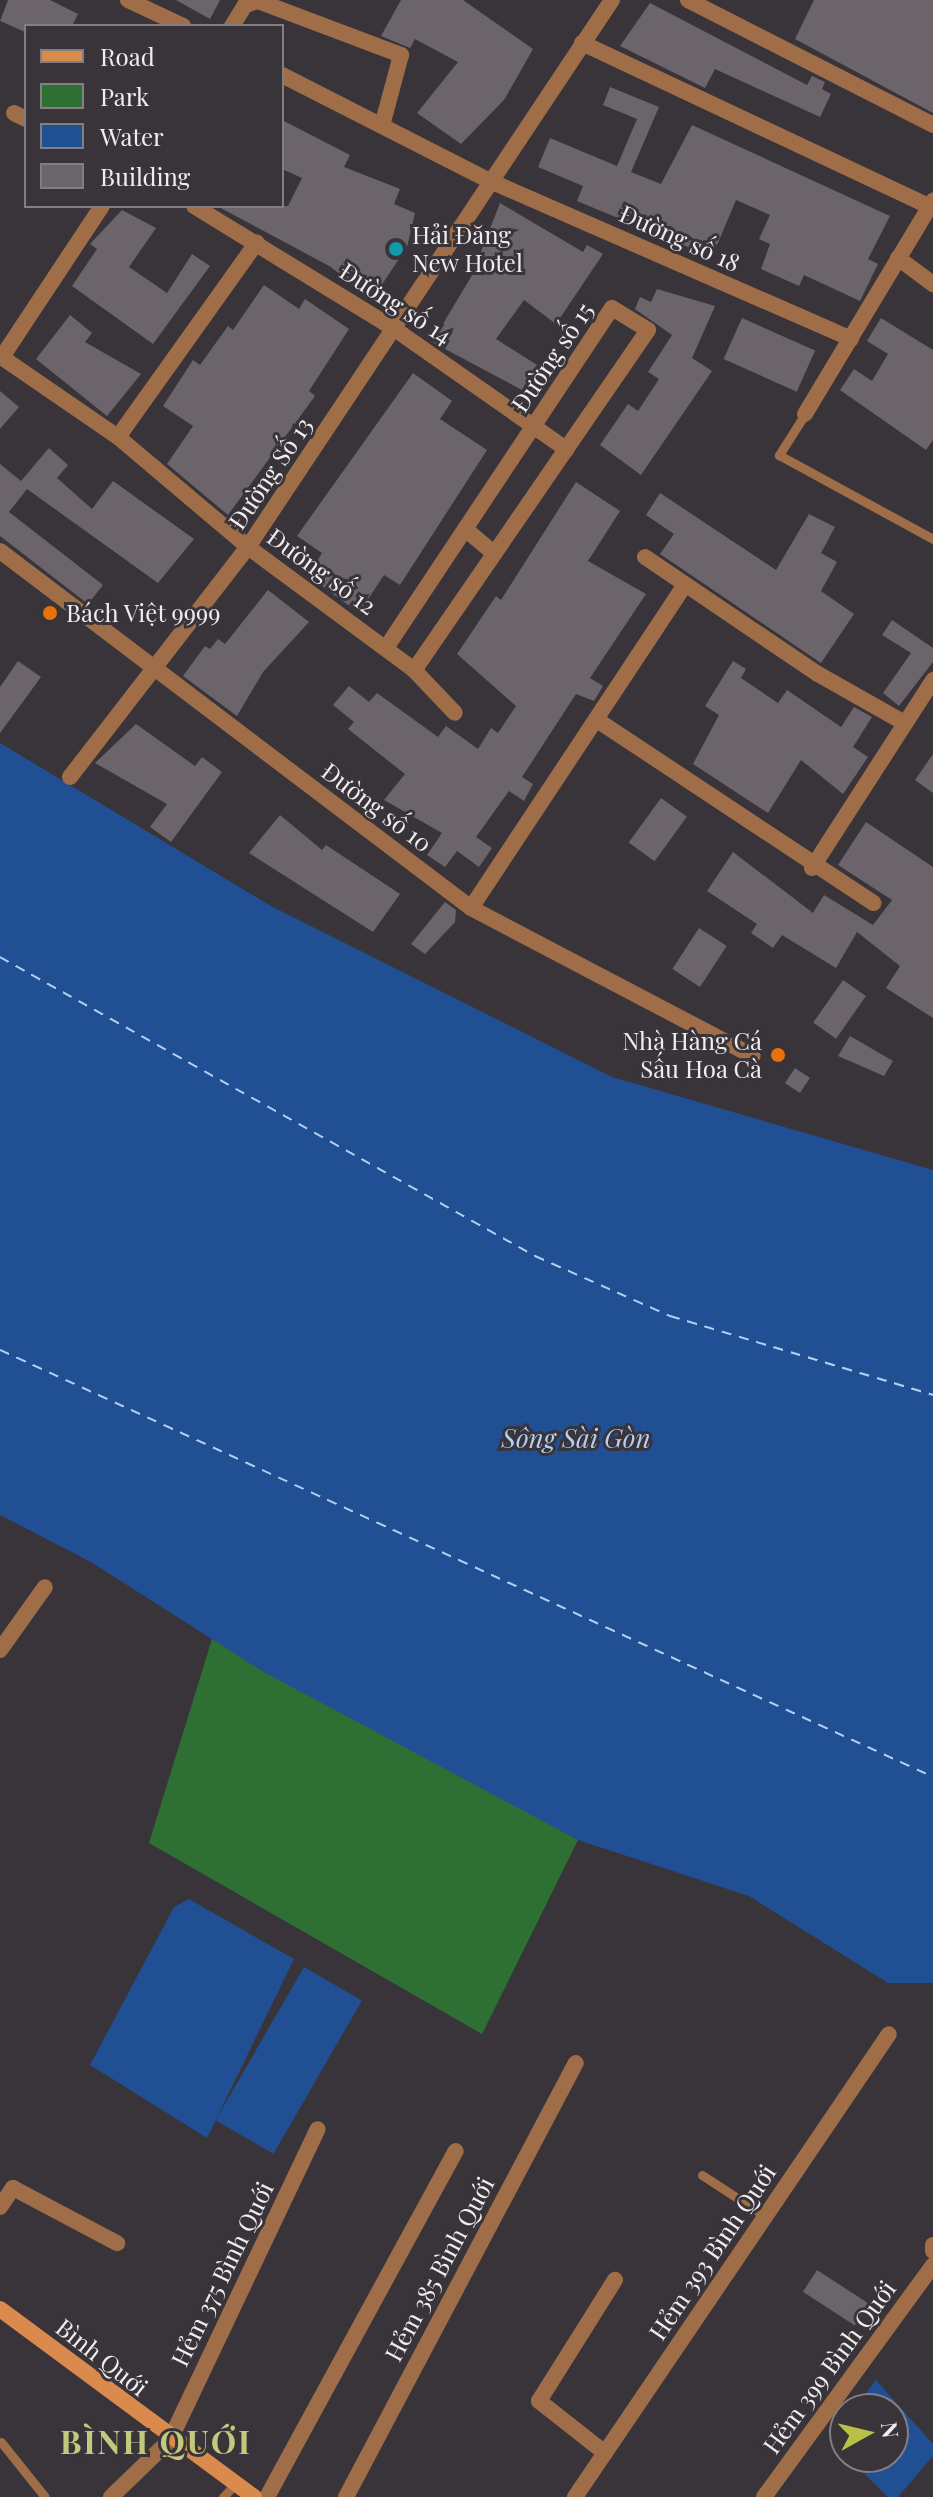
<!DOCTYPE html>
<html>
<head>
<meta charset="utf-8">
<style>
  body { margin:0 }
  #map { position:relative; width:933px; height:2497px; overflow:hidden; background:#393439; font-family:"Playfair Display",serif }
  div>[style] { position:absolute }
  .green>* { inset:0; background:#2e7034 }
  .water>* { inset:0; background:#214f94; transform-origin:0 0 }
  .ferry>* { height:2px; margin-top:-1px; transform-origin:0; background:repeating-linear-gradient(90deg,#b4cef4 0 10px,transparent 0 18px) }
  .building>* { inset:0; background:#6b656b; transform-origin:0 0 }
  .service>* { height:9px; margin:-4.5px; padding:0 4.5px; transform-origin:4.5px; border-radius:4.5px; background:#9f6d48 }
  .minor>* { height:16px; margin:-8px; padding:0 8px; transform-origin:8px; border-radius:8px; background:#9f6d48 }
  .secondary>* { height:16px; margin:-8px; padding:0 8px; transform-origin:8px; border-radius:8px; background:#da8a4c }
  .dots>* { width:22px; height:22px; translate:-50% -50%; box-sizing:border-box; border:4px solid #393439; border-radius:50% }
  span { translate:-50% -50%; white-space:nowrap; text-align:center; line-height:1.15; -webkit-text-stroke:6px #393439; paint-order:stroke }
  .poi-label { font-size:24px; color:#f0edf0 }
  .left { translate:0 -50%; text-align:left }
  .right { translate:-100% -50%; text-align:right }
  .street-label { font-size:24px; color:#f0edf0 }
  .water-label { font-size:26px; color:#b4cef4; font-style:italic }
  .district-label { font-size:32px; color:#c2c97c; font-weight:700; letter-spacing:2px }
  .legend { position:absolute; left:24px; top:24px; width:260px; height:184px; box-sizing:border-box; background:#393439; border:2px solid #827e82; margin:0; padding:10px 14px; list-style:none; font-size:24px; color:#f0edf0 }
  .legend li { display:flex; align-items:center; gap:16px; height:40px }
  .legend b { width:40px; border:2px solid #827e82 }
  .north { position:absolute; left:829px; top:2393px; width:80px; height:80px; box-sizing:border-box; background:#393439; border:2px solid #827e82; border-radius:50%; rotate:82deg; font-size:22px; font-weight:700; line-height:32px; text-align:center; color:#f0edf0 }
  .north::after { content:''; display:block; margin:auto; width:28px; height:36px; background:#b9c046; clip-path:polygon(50% 0,100% 100%,50% 72%,0 100%) }
</style>
</head>
<body>
<div id="map">
  <div class="green">
    <i style="clip-path:polygon(212px 1639px,578px 1840px,482px 2034px,149px 1843px)"></i>
  </div>
  <div class="water">
    <i style="clip-path:polygon(0 743px,271px 906px,612px 1077px,933px 1170px,933px 1983px,888px 1983px,749px 1896px,578px 1840px,262px 1671px,91px 1562px,0 1515px)"></i>
    <i style="clip-path:polygon(189px 1899px,294px 1959px,207px 2138px,90px 2065px,174px 1907px)"></i>
    <i style="left:304px;top:1967px;width:67px;height:177px;rotate:30deg"></i>
    <i style="clip-path:polygon(876px 2380px,933px 2444px,933px 2456px,898px 2497px,888px 2497px,847px 2457px,893px 2457px,893px 2409px,854px 2409px)"></i>
  </div>
  <div class="ferry">
    <i style="left:0;top:957px;width:613px;rotate:29.2deg"></i>
    <i style="left:535px;top:1256px;width:148px;rotate:24deg"></i>
    <i style="left:670px;top:1316px;width:275px;rotate:16.7deg"></i>
    <i style="left:0;top:1350px;width:1026px;rotate:24.59deg"></i>
  </div>
  <div class="building">
    <i style="clip-path:polygon(8px 0,50px 0,78px 14px,72px 26px,26px 26px,25px 32px,0 21px)"></i>
    <i style="clip-path:polygon(176px 0,220px 0,210px 19px)"></i>
    <i style="clip-path:polygon(401px 0,463px 0,533px 49px,504px 100px,461px 144px,417px 113px,458px 62px,415px 39px,410px 48px,381px 36px)"></i>
    <i style="clip-path:polygon(814px 0,933px 0,933px 113px,795px 39px)"></i>
    <i style="clip-path:polygon(650px 3px,807px 85px,812px 76px,825px 82px,822px 89px,831px 94px,820px 117px,715px 69px,705px 88px,620px 46px)"></i>
    <i style="clip-path:polygon(610px 87px,659px 107px,631px 172px,661px 184px,692px 125px,890px 216px,868px 259px,878px 264px,860px 301px,804px 275px,799px 286px,761px 269px,770px 244px,759px 239px,770px 215px,736px 200px,712px 257px,577px 201px,583px 186px,538px 167px,550px 138px,617px 166px,637px 119px,603px 105px)"></i>
    <i style="clip-path:polygon(282px 120px,350px 155px,344px 167px,400px 189px,394px 204px,415px 213px,407px 247px,371px 301px,331px 267px,217px 206px,288px 206px,302px 178px,282px 169px)"></i>
    <i style="clip-path:polygon(500px 203px,583px 252px,587px 245px,603px 254px,556px 324px,524px 300px,496px 339px,537px 365px,522px 390px,432px 342px,471px 277px)"></i>
    <i style="clip-path:polygon(122px 210px,156px 228px,129px 267px,167px 293px,192px 254px,210px 266px,153px 344px,72px 286px,97px 249px,90px 244px)"></i>
    <i style="clip-path:polygon(264px 285px,299px 309px,305px 299px,349px 329px,309px 391px,315px 396px,228px 515px,167px 464px,193px 426px,163px 406px,193px 360px,200px 365px,228px 326px,233px 330px)"></i>
    <i style="clip-path:polygon(657px 289px,715px 306px,692px 358px,712px 371px,641px 475px,600px 445px,628px 404px,638px 411px,659px 379px,648px 372px,672px 335px,635px 309px,640px 297px,651px 302px)"></i>
    <i style="clip-path:polygon(70px 315px,92px 333px,85px 342px,141px 374px,107px 416px,36px 359px)"></i>
    <i style="left:742px;top:318px;width:80px;height:45px;rotate:24deg"></i>
    <i style="clip-path:polygon(881px 318px,933px 350px,933px 440px,926px 450px,840px 390px,854px 369px,872px 381px,888px 354px,867px 341px)"></i>
    <i style="clip-path:polygon(413px 373px,452px 401px,440px 419px,487px 450px,400px 585px,384px 575px,359px 613px,308px 576px,322px 553px,297px 536px)"></i>
    <i style="clip-path:polygon(0 391px,19px 407px,0 429px)"></i>
    <i style="clip-path:polygon(49px 448px,68px 465px,57px 478px,92px 509px,113px 481px,194px 539px,158px 583px,27px 489px,9px 512px,103px 585px,88px 604px,0 536px,0 464px,21px 481px)"></i>
    <i style="clip-path:polygon(576px 482px,620px 511px,588px 561px,646px 594px,590px 678px,603px 686px,594px 701px,576px 694px,522px 777px,533px 784px,524px 801px,509px 791px,476px 837px,492px 848px,479px 867px,457px 851px,445px 867px,427px 855px,442px 833px,384px 800px,405px 774px,348px 729px,354px 722px,333px 705px,349px 686px,369px 702px,377px 693px,438px 737px,446px 726px,478px 749px,491px 728px,498px 733px,516px 706px,457px 654px,496px 596px,501px 600px)"></i>
    <i style="clip-path:polygon(660px 493px,776px 570px,809px 514px,835px 527px,821px 553px,837px 562px,821px 591px,854px 614px,821px 663px,660px 554px,674px 534px,646px 515px)"></i>
    <i style="clip-path:polygon(268px 590px,309px 622px,263px 672px,237px 716px,183px 676px,205px 646px,210px 649px,218px 639px,225px 644px)"></i>
    <i style="clip-path:polygon(892px 620px,933px 648px,933px 662px,899px 706px,883px 693px,911px 653px,882px 635px)"></i>
    <i style="clip-path:polygon(18px 661px,41px 677px,0 733px,0 687px)"></i>
    <i style="clip-path:polygon(733px 661px,746px 669px,741px 678px,778px 703px,787px 690px,841px 727px,854px 707px,872px 717px,853px 747px,868px 757px,843px 794px,801px 760px,768px 813px,693px 764px,719px 715px,705px 706px)"></i>
    <i style="clip-path:polygon(136px 724px,195px 766px,202px 757px,222px 772px,171px 842px,150px 827px,167px 804px,95px 763px)"></i>
    <i style="clip-path:polygon(933px 754px,933px 793px,915px 780px)"></i>
    <i style="left:661px;top:798px;width:32px;height:55px;rotate:36deg"></i>
    <i style="clip-path:polygon(280px 815px,322px 850px,326px 845px,400px 894px,373px 932px,249px 853px)"></i>
    <i style="clip-path:polygon(866px 822px,933px 867px,933px 1018px,886px 988px,900px 966px,857px 932px,836px 968px,782px 935px,773px 948px,751px 933px,757px 924px,707px 891px,733px 852px,813px 913px,824px 895px,873px 925px,892px 900px,838px 865px)"></i>
    <i style="clip-path:polygon(445px 902px,456px 910px,455px 922px,425px 954px,411px 944px)"></i>
    <i style="left:699px;top:928px;width:33px;height:49px;rotate:33deg"></i>
    <i style="left:843px;top:980px;width:28px;height:52px;rotate:35deg"></i>
    <i style="clip-path:polygon(850px 1036px,893px 1061px,884px 1076px,838px 1056px)"></i>
    <i style="left:795px;top:1068px;width:18px;height:18px;rotate:34deg"></i>
    <i style="left:817px;top:2270px;width:62px;height:26px;rotate:33deg"></i>
  </div>
  <div class="service">
    <i style="left:805px;top:414px;width:49px;rotate:122.4deg"></i>
    <i style="left:779px;top:455px;width:175px;rotate:28.6deg"></i>
    <i style="left:702px;top:2175px;width:75px;rotate:33.1deg"></i>
    <i style="left:1px;top:2442px;width:70px;rotate:51.3deg"></i>
    <i style="left:223px;top:2497px;width:18px;rotate:-47deg"></i>
  </div>
  <div class="minor">
    <i style="left:128px;top:0;width:61px;rotate:25.3deg"></i>
    <i style="left:688px;top:0;width:275px;rotate:27deg"></i>
    <i style="left:232px;top:26px;width:25px;rotate:-58deg"></i>
    <i style="left:245px;top:5px;width:14px;rotate:-17deg"></i>
    <i style="left:258px;top:1px;width:153px;rotate:20.7deg"></i>
    <i style="left:401px;top:55px;width:73px;rotate:105deg"></i>
    <i style="left:582px;top:43px;width:383px;rotate:25.2deg"></i>
    <i style="left:282px;top:75px;width:233px;rotate:27deg"></i>
    <i style="left:490px;top:181px;width:394px;rotate:23.6deg"></i>
    <i style="left:14px;top:113px;width:13px;rotate:27deg"></i>
    <i style="left:194px;top:206px;width:237px;rotate:31.5deg"></i>
    <i style="left:396px;top:330px;width:208px;rotate:35deg"></i>
    <i style="left:898px;top:258px;width:44px;rotate:36.6deg"></i>
    <i style="left:0;top:356px;width:143px;rotate:34.5deg"></i>
    <i style="left:118px;top:437px;width:170px;rotate:40.2deg"></i>
    <i style="left:248px;top:547px;width:207px;rotate:36.5deg"></i>
    <i style="left:414px;top:670px;width:59px;rotate:46.4deg"></i>
    <i style="left:2px;top:357px;width:181px;rotate:-56.5deg"></i>
    <i style="left:805px;top:414px;width:249px;rotate:-59deg"></i>
    <i style="left:118px;top:437px;width:239px;rotate:-54.5deg"></i>
    <i style="left:465px;top:529px;width:38px;rotate:40deg"></i>
    <i style="left:0;top:551px;width:591px;rotate:37.16deg"></i>
    <i style="left:471px;top:908px;width:318px;rotate:27.7deg"></i>
    <i style="left:645px;top:557px;width:209px;rotate:34.1deg"></i>
    <i style="left:818px;top:674px;width:98px;rotate:29.5deg"></i>
    <i style="left:386px;top:648px;width:408px;rotate:-56.4deg"></i>
    <i style="left:612px;top:308px;width:42px;rotate:31.4deg"></i>
    <i style="left:648px;top:330px;width:413px;rotate:124.5deg"></i>
    <i style="left:600px;top:722px;width:328px;rotate:33.5deg"></i>
    <i style="left:70px;top:777px;width:291px;rotate:-52.3deg"></i>
    <i style="left:248px;top:547px;width:657px;rotate:-56.36deg"></i>
    <i style="left:812px;top:868px;width:224px;rotate:-57.2deg"></i>
    <i style="left:471px;top:908px;width:384px;rotate:-56.5deg"></i>
    <i style="left:0;top:1650px;width:77px;rotate:-54.5deg"></i>
    <i style="left:0;top:2207px;width:23px;rotate:-56deg"></i>
    <i style="left:13px;top:2188px;width:118px;rotate:27.9deg"></i>
    <i style="left:933px;top:2245px;width:6px;rotate:90deg"></i>
    <i style="left:605px;top:2453px;width:84px;rotate:-141.8deg"></i>
    <i style="left:539px;top:2401px;width:143px;rotate:-57.9deg"></i>
    <i style="left:111px;top:2497px;width:82px;rotate:-44deg"></i>
    <i style="left:170px;top:2440px;width:344px;rotate:-64.6deg"></i>
    <i style="left:267px;top:2497px;width:394px;rotate:-61.4deg"></i>
    <i style="left:346px;top:2497px;width:491px;rotate:-62.1deg"></i>
    <i style="left:575px;top:2497px;width:559px;rotate:-55.86deg"></i>
    <i style="left:764px;top:2497px;width:287px;rotate:-53.9deg"></i>
  </div>
  <div class="secondary">
    <i style="left:0;top:2309px;width:316px;rotate:36.5deg"></i>
  </div>
  <div class="dots">
    <i style="left:396px;top:249px;background:#0f9aa8"></i>
    <i style="left:50px;top:613px;background:#e8710a"></i>
    <i style="left:778px;top:1055px;background:#e8710a"></i>
  </div>
  <div class="poi-label">
    <span class="left" style="left:412px;top:249px">Hải Đăng<br>New Hotel</span>
    <span class="left" style="left:66px;top:613px">Bách Việt 9999</span>
    <span class="right" style="left:762px;top:1055px">Nhà Hàng Cá<br>Sấu Hoa Cà</span>
  </div>
  <div class="street-label">
    <span style="left:680px;top:238px;rotate:24deg">Đường số 18</span>
    <span style="left:396px;top:303px;rotate:33deg">Đường số 14</span>
    <span style="left:552px;top:357px;rotate:-56deg">Đường số 15</span>
    <span style="left:270px;top:473px;rotate:-56deg">Đường Số 13</span>
    <span style="left:322px;top:571px;rotate:36deg">Đường số 12</span>
    <span style="left:377px;top:807px;rotate:37deg">Đường số 10</span>
    <span style="left:712px;top:2252px;rotate:-56deg">Hẻm 393 Bình Quới</span>
    <span style="left:439px;top:2269px;rotate:-62deg">Hẻm 385 Bình Quới</span>
    <span style="left:222px;top:2274px;rotate:-64deg">Hẻm 375 Bình Quới</span>
    <span style="left:102px;top:2357px;rotate:38deg">Bình Quới</span>
    <span style="left:829px;top:2367px;rotate:-54deg">Hẻm 399 Bình Quới</span>
  </div>
  <div class="water-label">
    <span style="left:576px;top:1438px">Sông Sài Gòn</span>
  </div>
  <div class="district-label">
    <span style="left:156px;top:2441px">BÌNH QUỚI</span>
  </div>
  <ul class="legend">
  <li><b style="height:10px;background:#da8a4c"></b>Road</li>
  <li><b style="height:22px;background:#2e7034"></b>Park</li>
  <li><b style="height:22px;background:#214f94"></b>Water</li>
  <li><b style="height:22px;background:#6b656b"></b>Building</li>
  </ul>
  <div class="north">N</div>
</div>
</body>
</html>
